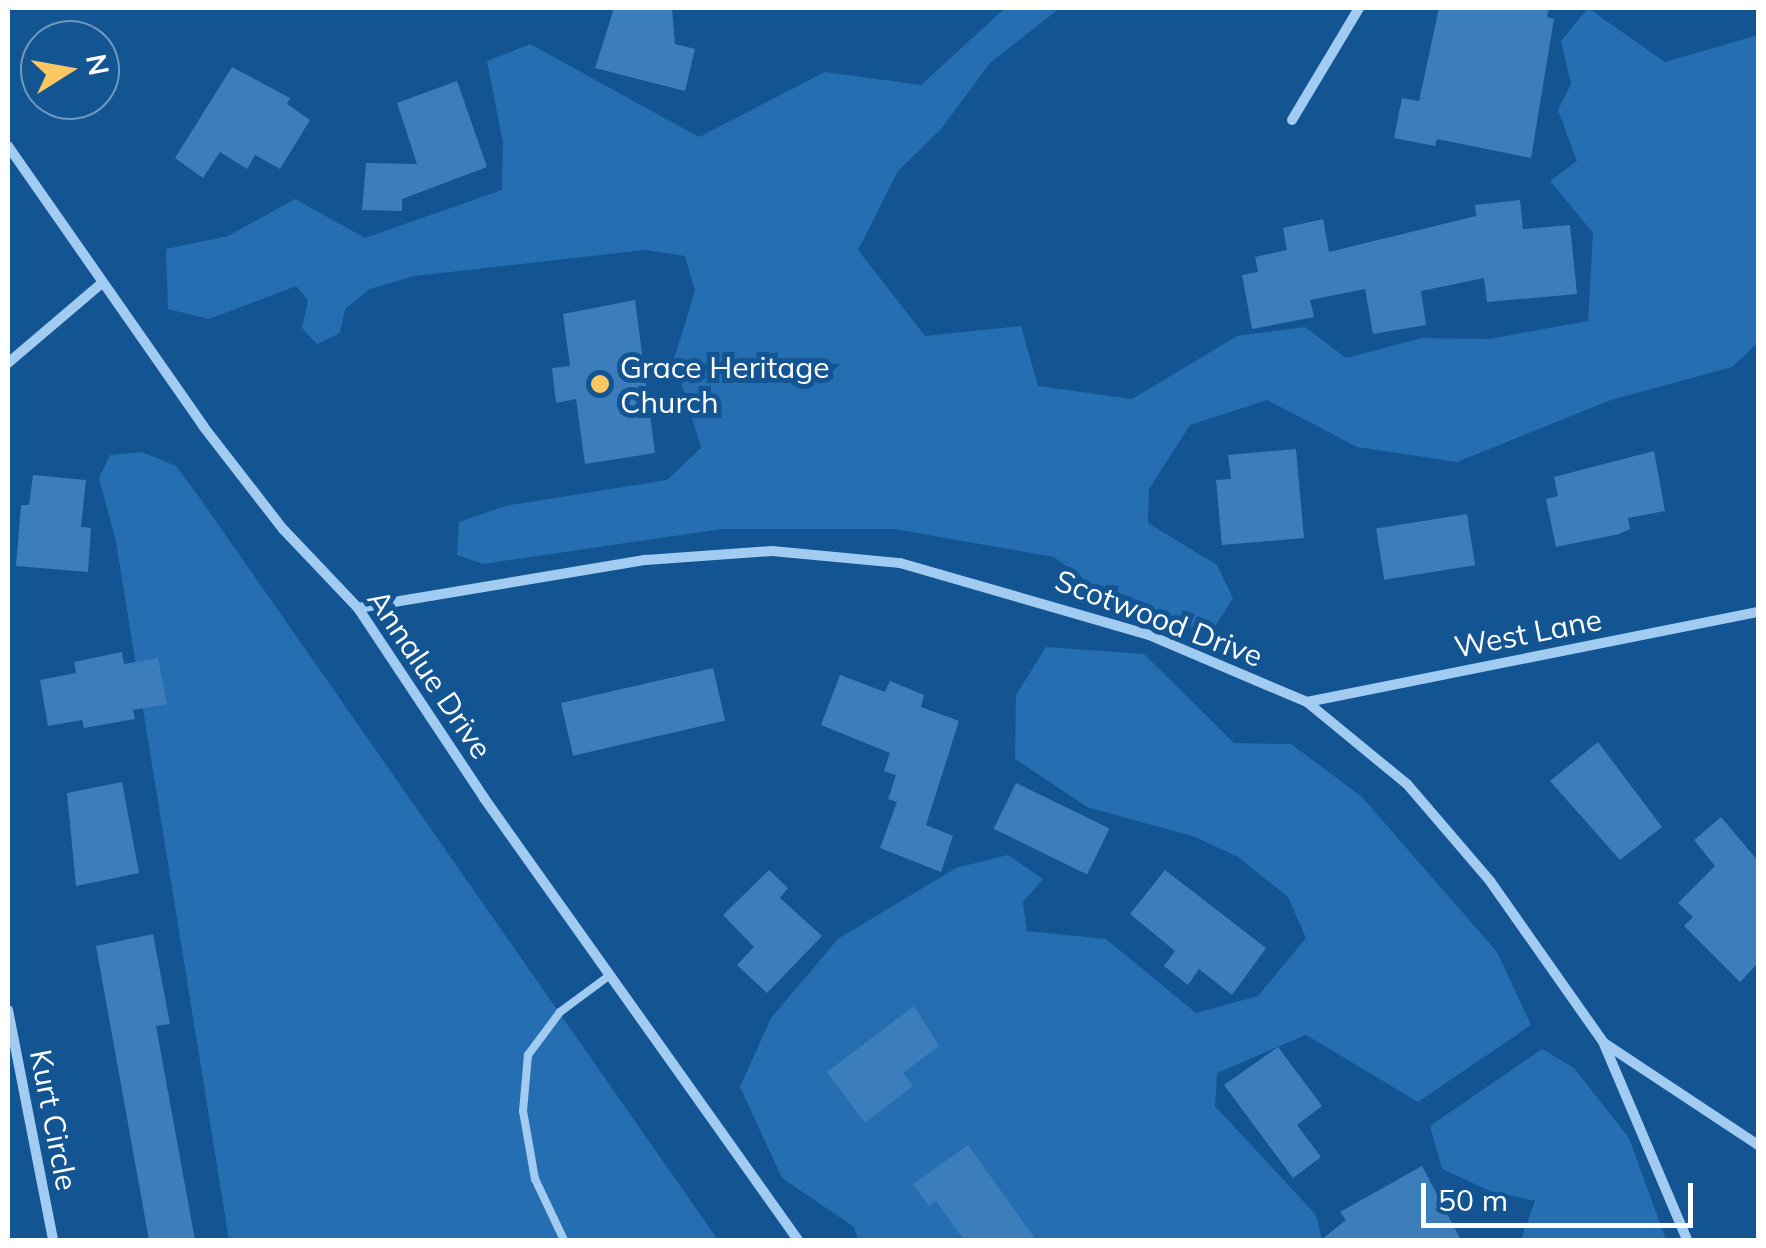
<!DOCTYPE html>
<html>
<head>
<meta charset="utf-8">
<style>
  body { margin:0 }
  #map { position:relative; width:1766px; height:1248px; overflow:hidden; background:#135493; font-family:Mulish,sans-serif }
  div>[style] { position:absolute }
  .green>* { inset:0; background:#256eb2 }
  .building>* { inset:0; background:#3c7ebb; transform-origin:0 0 }
  .service>* { height:8px; margin:-4px; padding:0 4px; transform-origin:4px; border-radius:4px; background:#a2cbf2 }
  .minor>* { height:10px; margin:-5px; padding:0 5px; transform-origin:5px; border-radius:5px; background:#a2cbf2 }
  .dots>* { width:28px; height:28px; translate:-50% -50%; box-sizing:border-box; border:5px solid #135493; border-radius:50% }
  span { translate:-50% -50%; white-space:nowrap; text-align:center; line-height:1.15; -webkit-text-stroke:10px #135493; paint-order:stroke }
  .poi-label { font-size:30px; color:#fff }
  .left { translate:0 -50%; text-align:left }
  .street-label { font-size:30px; color:#fff }
  .frame { position:absolute; inset:0; border:10px solid #fff; pointer-events:none }
  .north { position:absolute; left:20px; top:20px; width:100px; height:100px; box-sizing:border-box; background:#135493; border:2px solid #7198be; border-radius:50%; rotate:79deg; font-size:28px; font-weight:700; line-height:40px; text-align:center; color:#fff }
  .north::after { content:''; display:block; margin:auto; width:35px; height:45px; background:#ffc762; clip-path:polygon(50% 0,100% 100%,50% 72%,0 100%) }
  .scale { position:absolute; left:1421px; top:1183px; width:272px; height:45px; box-sizing:border-box; border:5px solid #fff; border-top:0; padding-left:12px; font-size:30px; line-height:35px; white-space:nowrap; color:#fff; -webkit-text-stroke:8px #135493; paint-order:stroke }
</style>
</head>
<body>
<div id="map">
  <div class="green">
    <i style="clip-path:polygon(1005px 8px,1060px 8px,990px 63px,941px 129px,898px 171px,858px 250px,925px 336px,1021px 326px,1038px 386px,1132px 399px,1237px 336px,1305px 327px,1346px 358px,1422px 338px,1488px 339px,1588px 321px,1593px 233px,1550px 181px,1577px 161px,1558px 110px,1571px 84px,1561px 41px,1588px 8px,1665px 62px,1758px 35px,1758px 343px,1732px 367px,1611px 400px,1457px 462px,1357px 447px,1267px 400px,1190px 425px,1149px 489px,1148px 523px,1217px 565px,1233px 598px,1211px 633px,1113px 601px,1054px 557px,895px 529px,722px 529px,483px 564px,457px 555px,459px 522px,505px 506px,667px 480px,701px 448px,674px 359px,695px 291px,685px 256px,645px 250px,414px 276px,370px 289px,345px 309px,340px 333px,317px 344px,302px 328px,308px 300px,296px 286px,209px 319px,168px 309px,166px 249px,228px 236px,295px 199px,365px 238px,502px 190px,503px 143px,487px 61px,530px 44px,699px 137px,825px 72px,921px 85px)"></i>
    <i style="clip-path:polygon(142px 452px,176px 466px,199px 497px,718px 1240px,229px 1240px,116px 542px,99px 478px,110px 455px)"></i>
    <i style="clip-path:polygon(1046px 647px,1144px 654px,1234px 743px,1291px 744px,1362px 797px,1497px 952px,1531px 1025px,1418px 1102px,1306px 1035px,1217px 1073px,1215px 1106px,1316px 1215px,1322px 1240px,858px 1240px,854px 1227px,782px 1178px,740px 1087px,771px 1018px,838px 939px,956px 868px,1008px 855px,1043px 879px,1023px 902px,1027px 931px,1106px 939px,1196px 1013px,1258px 996px,1306px 938px,1288px 897px,1238px 857px,1195px 837px,1087px 807px,1015px 759px,1016px 695px)"></i>
    <i style="clip-path:polygon(1542px 1049px,1574px 1068px,1629px 1138px,1666px 1240px,1521px 1240px,1535px 1201px,1490px 1191px,1442px 1169px,1430px 1126px)"></i>
  </div>
  <div class="building">
    <i style="clip-path:polygon(614px 8px,672px 8px,675px 44px,695px 49px,685px 91px,595px 68px)"></i>
    <i style="clip-path:polygon(1439px 8px,1549px 8px,1547px 17px,1554px 19px,1531px 158px,1437px 139px,1435px 146px,1394px 138px,1402px 98px,1419px 101px)"></i>
    <i style="clip-path:polygon(232px 67px,290px 98px,287px 104px,310px 120px,280px 169px,255px 155px,247px 169px,220px 152px,203px 178px,175px 158px)"></i>
    <i style="clip-path:polygon(457px 81px,487px 167px,402px 199px,402px 211px,362px 210px,366px 163px,417px 164px,397px 103px)"></i>
    <i style="clip-path:polygon(1520px 200px,1523px 229px,1570px 225px,1577px 294px,1487px 302px,1484px 278px,1421px 291px,1426px 325px,1373px 334px,1365px 289px,1310px 300px,1314px 317px,1252px 329px,1242px 275px,1258px 272px,1255px 257px,1287px 250px,1283px 228px,1323px 219px,1329px 252px,1476px 216px,1475px 205px)"></i>
    <i style="clip-path:polygon(635px 300px,655px 453px,585px 464px,576px 399px,556px 403px,552px 368px,570px 366px,563px 314px)"></i>
    <i style="clip-path:polygon(1296px 449px,1304px 538px,1222px 545px,1216px 480px,1231px 479px,1228px 455px)"></i>
    <i style="clip-path:polygon(1654px 451px,1665px 511px,1628px 518px,1630px 529px,1619px 534px,1556px 547px,1546px 499px,1558px 496px,1554px 477px)"></i>
    <i style="clip-path:polygon(33px 475px,86px 480px,81px 527px,91px 528px,88px 572px,16px 566px,21px 505px,29px 505px)"></i>
    <i style="left:1467px;top:514px;width:52px;height:92px;rotate:81deg"></i>
    <i style="clip-path:polygon(122px 652px,124px 664px,158px 658px,167px 704px,133px 710px,135px 719px,84px 728px,82px 720px,48px 726px,40px 680px,76px 673px,74px 662px)"></i>
    <i style="left:713px;top:668px;width:54px;height:156px;rotate:77deg"></i>
    <i style="clip-path:polygon(840px 675px,885px 692px,890px 681px,924px 695px,921px 707px,959px 721px,926px 825px,953px 836px,941px 872px,880px 848px,897px 802px,888px 799px,896px 775px,884px 771px,890px 753px,821px 725px)"></i>
    <i style="clip-path:polygon(1598px 742px,1662px 827px,1620px 860px,1550px 781px)"></i>
    <i style="clip-path:polygon(122px 782px,139px 873px,76px 886px,67px 793px)"></i>
    <i style="left:1016px;top:783px;width:104px;height:51px;rotate:26deg"></i>
    <i style="clip-path:polygon(1721px 817px,1758px 861px,1758px 963px,1740px 982px,1684px 926px,1693px 917px,1678px 903px,1715px 866px,1694px 840px)"></i>
    <i style="clip-path:polygon(769px 870px,788px 888px,780px 898px,822px 936px,767px 993px,737px 965px,754px 947px,723px 915px)"></i>
    <i style="clip-path:polygon(1165px 870px,1266px 948px,1232px 995px,1199px 969px,1188px 985px,1164px 966px,1175px 951px,1130px 914px)"></i>
    <i style="clip-path:polygon(153px 934px,170px 1024px,156px 1026px,195px 1240px,149px 1240px,96px 946px)"></i>
    <i style="clip-path:polygon(914px 1006px,939px 1046px,903px 1073px,913px 1086px,865px 1123px,827px 1072px)"></i>
    <i style="clip-path:polygon(1278px 1047px,1322px 1106px,1297px 1125px,1321px 1157px,1293px 1178px,1224px 1085px)"></i>
    <i style="clip-path:polygon(968px 1145px,1036px 1240px,964px 1240px,936px 1201px,929px 1206px,913px 1184px)"></i>
    <i style="clip-path:polygon(1422px 1166px,1461px 1240px,1321px 1240px,1346px 1220px,1340px 1212px)"></i>
  </div>
  <div class="service">
    <i style="left:564px;top:1240px;width:68px;rotate:-115.4deg"></i>
    <i style="left:535px;top:1179px;width:69px;rotate:-100deg"></i>
    <i style="left:523px;top:1111px;width:56px;rotate:-84.9deg"></i>
    <i style="left:528px;top:1055px;width:54px;rotate:-53.3deg"></i>
    <i style="left:560px;top:1012px;width:62px;rotate:-36.5deg"></i>
  </div>
  <div class="minor">
    <i style="left:1292px;top:120px;width:131px;rotate:-59.1deg"></i>
    <i style="left:8px;top:146px;width:341px;rotate:55.1deg"></i>
    <i style="left:203px;top:426px;width:130px;rotate:52.2deg"></i>
    <i style="left:283px;top:529px;width:109px;rotate:46.5deg"></i>
    <i style="left:358px;top:608px;width:228px;rotate:56.4deg"></i>
    <i style="left:484px;top:798px;width:542px;rotate:54.61deg"></i>
    <i style="left:8px;top:363px;width:123px;rotate:-40.4deg"></i>
    <i style="left:358px;top:608px;width:292px;rotate:-9.5deg"></i>
    <i style="left:646px;top:560px;width:126px;rotate:-4.1deg"></i>
    <i style="left:772px;top:551px;width:129px;rotate:5.4deg"></i>
    <i style="left:900px;top:563px;width:259px;rotate:16.1deg"></i>
    <i style="left:1149px;top:635px;width:172px;rotate:23deg"></i>
    <i style="left:1307px;top:702px;width:129px;rotate:39.4deg"></i>
    <i style="left:1407px;top:784px;width:128px;rotate:49.4deg"></i>
    <i style="left:1490px;top:881px;width:198px;rotate:54.9deg"></i>
    <i style="left:1604px;top:1043px;width:185px;rotate:33.5deg"></i>
    <i style="left:1307px;top:702px;width:460px;rotate:-11.3deg"></i>
    <i style="left:8px;top:1010px;width:234px;rotate:78.9deg"></i>
    <i style="left:1604px;top:1044px;width:213px;rotate:67deg"></i>
  </div>
  <div class="dots">
    <i style="left:600px;top:384px;background:#ffc762"></i>
  </div>
  <div class="poi-label">
    <span class="left" style="left:620px;top:384px">Grace Heritage<br>Church</span>
  </div>
  <div class="street-label">
    <span style="left:1159px;top:618px;rotate:21deg">Scotwood Drive</span>
    <span style="left:1528px;top:633px;rotate:-11deg">West Lane</span>
    <span style="left:430px;top:674px;rotate:56deg">Annalue Drive</span>
    <span style="left:54px;top:1120px;rotate:79deg">Kurt Circle</span>
  </div>
  <div class="frame"></div>
  <div class="north">N</div>
  <div class="scale">50 m</div>
</div>
</body>
</html>
